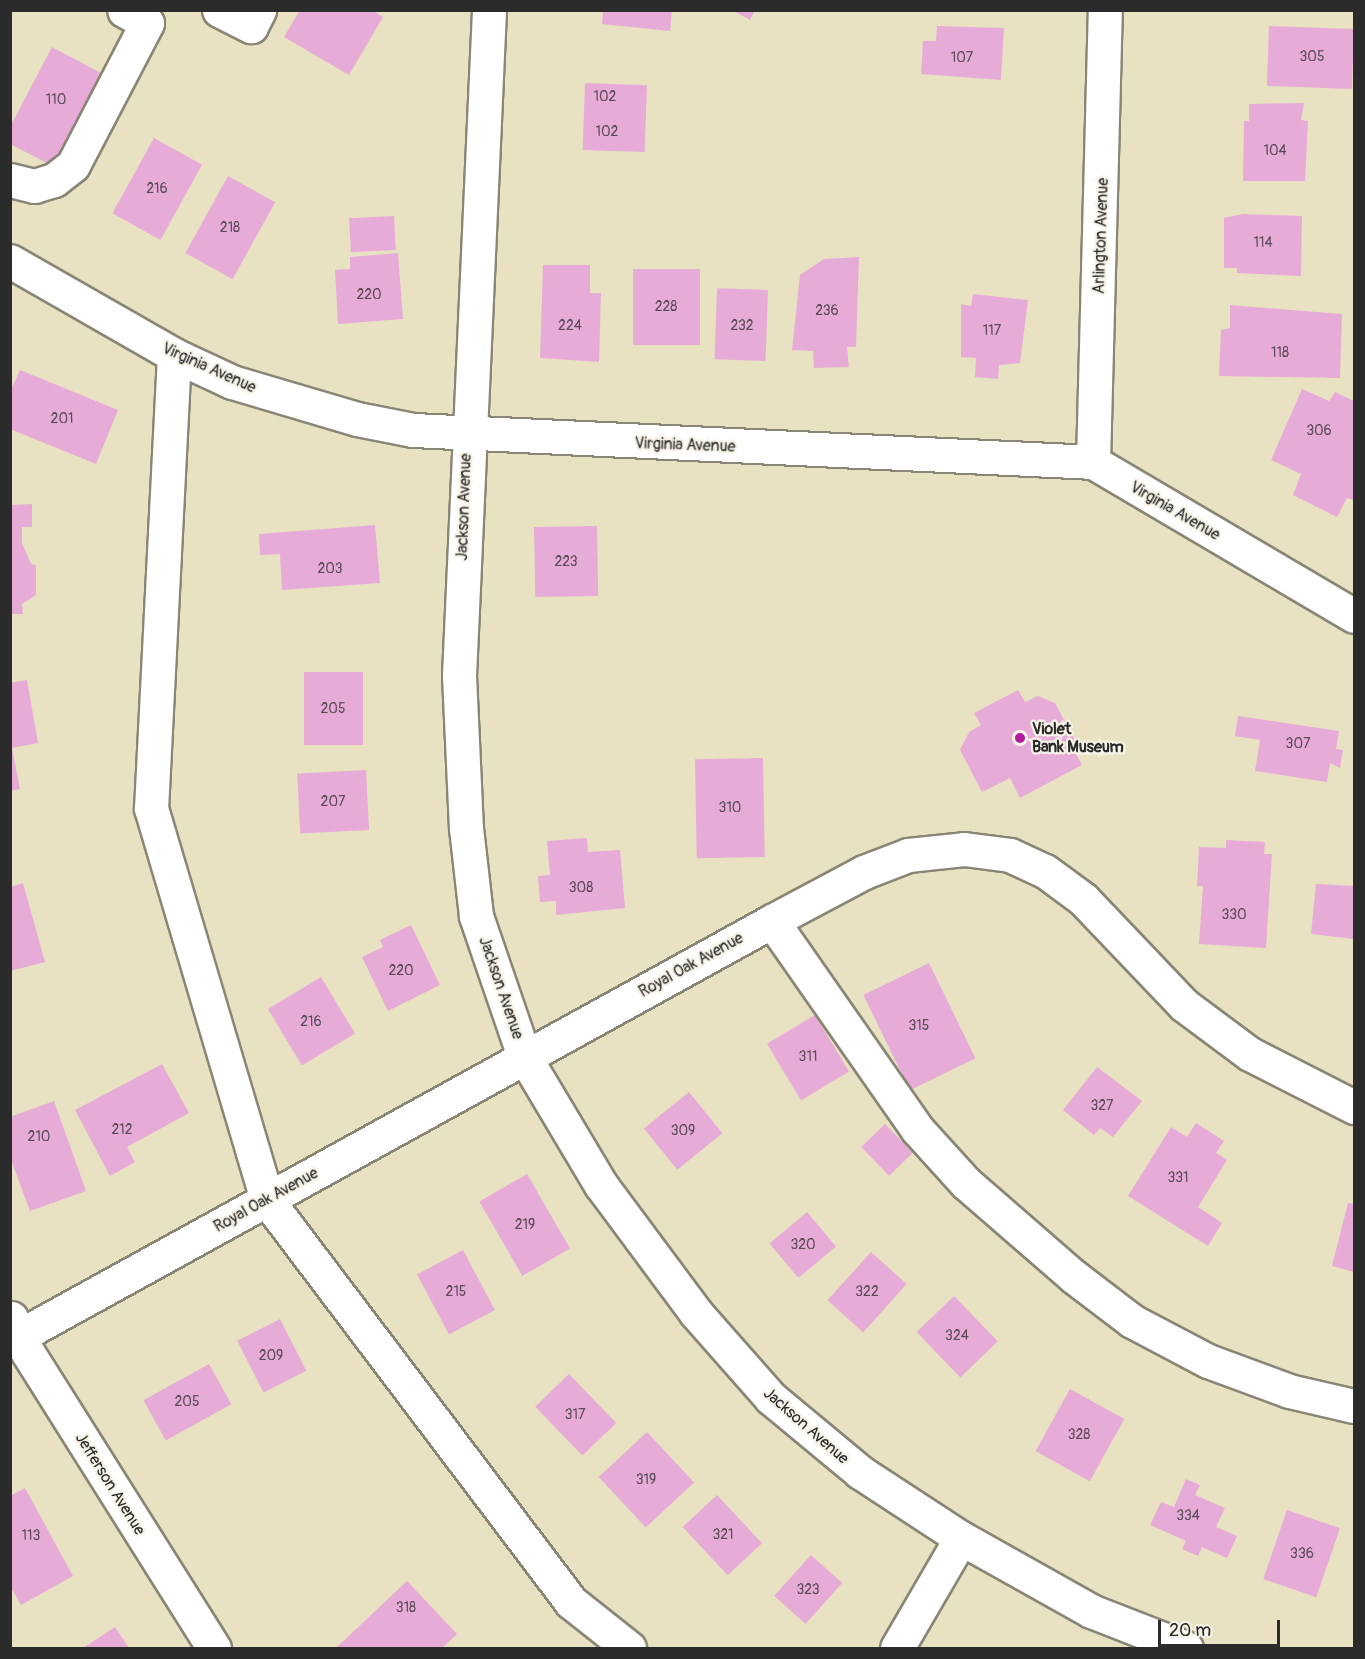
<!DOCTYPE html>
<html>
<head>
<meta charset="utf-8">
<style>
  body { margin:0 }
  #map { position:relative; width:1365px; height:1659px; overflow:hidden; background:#e8e2c2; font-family:Pangolin,sans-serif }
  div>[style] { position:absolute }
  .building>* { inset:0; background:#e7abd8; transform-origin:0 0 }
  .roads { filter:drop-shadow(2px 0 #8a8676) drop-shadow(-2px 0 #8a8676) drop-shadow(0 2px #8a8676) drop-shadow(0 -2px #8a8676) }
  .minor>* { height:33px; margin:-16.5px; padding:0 16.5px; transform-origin:16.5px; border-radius:16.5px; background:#fff }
  .dots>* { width:16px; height:16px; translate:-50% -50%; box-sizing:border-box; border:3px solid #f7f3e8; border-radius:50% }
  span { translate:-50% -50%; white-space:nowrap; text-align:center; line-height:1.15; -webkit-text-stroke:4.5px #f7f3e8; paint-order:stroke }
  .number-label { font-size:14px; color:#5a4b56 }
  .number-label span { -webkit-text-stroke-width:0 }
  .street-label { font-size:16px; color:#2b2b2b }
  .poi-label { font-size:16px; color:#2b2b2b; font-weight:700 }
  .left { translate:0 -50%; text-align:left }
  .frame { position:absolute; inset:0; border:12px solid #2b2b2b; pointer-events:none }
  .scale { position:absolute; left:1158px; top:1620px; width:122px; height:27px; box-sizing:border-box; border:3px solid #2b2b2b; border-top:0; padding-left:8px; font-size:18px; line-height:21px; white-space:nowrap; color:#2b2b2b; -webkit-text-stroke:4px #f7f3e8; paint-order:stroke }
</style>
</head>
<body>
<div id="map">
  <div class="building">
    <i style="clip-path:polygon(300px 10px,372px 10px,383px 17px,349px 75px,284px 37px)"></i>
    <i style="clip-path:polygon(603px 10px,672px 10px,670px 31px,602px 24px)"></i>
    <i style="clip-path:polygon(732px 10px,755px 10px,750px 20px)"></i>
    <i style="clip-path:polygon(937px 26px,1004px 28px,1001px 80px,921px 74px,923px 41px,936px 41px)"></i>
    <i style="left:1269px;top:26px;width:85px;height:60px;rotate:2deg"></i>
    <i style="clip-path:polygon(52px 47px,101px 73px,53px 166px,10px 144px,10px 127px)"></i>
    <i style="left:585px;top:83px;width:62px;height:67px;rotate:2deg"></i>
    <i style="clip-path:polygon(1304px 103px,1301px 120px,1308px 121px,1305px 181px,1243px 181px,1244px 121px,1249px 121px,1249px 104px)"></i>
    <i style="left:154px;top:138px;width:55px;height:86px;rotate:29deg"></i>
    <i style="left:228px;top:176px;width:54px;height:88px;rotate:29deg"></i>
    <i style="clip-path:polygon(1243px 214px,1302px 216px,1301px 276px,1237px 273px,1237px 268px,1224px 268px,1224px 218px)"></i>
    <i style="left:394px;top:216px;width:34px;height:45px;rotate:87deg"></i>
    <i style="clip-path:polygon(398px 253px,403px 319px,338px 324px,335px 270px,350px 269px,350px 257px)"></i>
    <i style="clip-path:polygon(859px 257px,856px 347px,847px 347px,849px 367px,814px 368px,813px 351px,792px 350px,800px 275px,824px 259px)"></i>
    <i style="clip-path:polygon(543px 265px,590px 265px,590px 293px,601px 293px,599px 362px,540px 358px)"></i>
    <i style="left:633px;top:269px;width:67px;height:76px"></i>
    <i style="left:768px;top:290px;width:71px;height:51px;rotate:92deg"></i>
    <i style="clip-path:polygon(973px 294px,1028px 300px,1020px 363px,999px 365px,998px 379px,975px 377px,976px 358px,961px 357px,961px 304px,971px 306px)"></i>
    <i style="clip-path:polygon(1230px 305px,1342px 314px,1340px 378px,1219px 376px,1221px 330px,1230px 328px)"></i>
    <i style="clip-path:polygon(20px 370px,118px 410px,96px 464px,10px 429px,10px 392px)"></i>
    <i style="clip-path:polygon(1302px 389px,1329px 401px,1335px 392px,1354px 401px,1354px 500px,1347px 498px,1337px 517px,1293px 495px,1301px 474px,1271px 460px)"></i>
    <i style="clip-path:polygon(32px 504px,32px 527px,22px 527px,22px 543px,31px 564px,36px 565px,36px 595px,22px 604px,23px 614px,10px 614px,10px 505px)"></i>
    <i style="clip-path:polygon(375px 525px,380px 583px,282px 590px,280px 554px,260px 555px,259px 534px)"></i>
    <i style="left:597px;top:526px;width:70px;height:63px;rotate:89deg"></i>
    <i style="left:304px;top:672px;width:59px;height:73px"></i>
    <i style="clip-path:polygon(27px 680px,38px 743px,12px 748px,20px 789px,10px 791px,10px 683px)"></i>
    <i style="clip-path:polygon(1018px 690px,1025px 702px,1038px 696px,1055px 703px,1077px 744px,1072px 746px,1082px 765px,1020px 798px,1010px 778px,982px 792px,960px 750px,969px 732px,981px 725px,974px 713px)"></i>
    <i style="clip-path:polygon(1238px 716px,1339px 731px,1336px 749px,1343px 750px,1340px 768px,1330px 763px,1327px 782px,1255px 771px,1260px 740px,1235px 736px)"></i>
    <i style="left:763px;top:758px;width:99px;height:68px;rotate:89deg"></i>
    <i style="left:366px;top:770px;width:60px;height:69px;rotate:87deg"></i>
    <i style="clip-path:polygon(587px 838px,588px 852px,620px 850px,625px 908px,556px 915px,556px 901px,540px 902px,538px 876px,550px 875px,547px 841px)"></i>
    <i style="clip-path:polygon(1226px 840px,1265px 842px,1264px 854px,1272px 854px,1266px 948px,1199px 944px,1203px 886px,1197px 886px,1199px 847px,1226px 848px)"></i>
    <i style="clip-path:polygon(23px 883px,45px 962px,10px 971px,10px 887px)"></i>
    <i style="clip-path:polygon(1316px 884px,1354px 886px,1354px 939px,1311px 934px)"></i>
    <i style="clip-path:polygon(411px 925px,440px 985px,388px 1011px,362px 957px,383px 947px,380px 940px)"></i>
    <i style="left:929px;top:963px;width:106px;height:73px;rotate:64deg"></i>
    <i style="left:321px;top:977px;width:66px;height:62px;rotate:59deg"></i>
    <i style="left:815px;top:1015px;width:66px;height:56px;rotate:59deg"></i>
    <i style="clip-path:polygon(162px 1064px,189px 1113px,127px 1147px,135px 1162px,110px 1176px,75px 1110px)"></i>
    <i style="clip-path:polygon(1097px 1067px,1142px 1101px,1113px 1137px,1100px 1128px,1094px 1135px,1063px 1110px)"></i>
    <i style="left:689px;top:1092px;width:53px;height:58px;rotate:51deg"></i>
    <i style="clip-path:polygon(54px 1101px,86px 1191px,30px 1211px,10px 1157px,10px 1117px)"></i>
    <i style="clip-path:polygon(1196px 1123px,1224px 1141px,1216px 1153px,1227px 1160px,1198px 1207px,1222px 1223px,1208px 1246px,1128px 1196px,1171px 1127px,1187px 1137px)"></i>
    <i style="left:885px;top:1124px;width:40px;height:33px;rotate:46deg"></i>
    <i style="left:527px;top:1174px;width:86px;height:55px;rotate:60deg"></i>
    <i style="clip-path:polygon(1348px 1203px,1354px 1204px,1354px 1272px,1332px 1266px)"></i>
    <i style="left:807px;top:1212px;width:45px;height:49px;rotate:50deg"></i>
    <i style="left:463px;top:1250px;width:68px;height:52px;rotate:62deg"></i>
    <i style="left:871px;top:1252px;width:48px;height:65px;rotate:42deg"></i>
    <i style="left:954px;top:1296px;width:63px;height:52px;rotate:46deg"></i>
    <i style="left:280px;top:1319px;width:58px;height:48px;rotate:63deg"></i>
    <i style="left:209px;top:1364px;width:46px;height:75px;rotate:61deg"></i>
    <i style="left:569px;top:1374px;width:68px;height:47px;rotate:46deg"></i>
    <i style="left:1070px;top:1389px;width:62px;height:71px;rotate:29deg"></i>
    <i style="left:647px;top:1432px;width:69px;height:66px;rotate:47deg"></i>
    <i style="clip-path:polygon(1186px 1479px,1200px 1485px,1195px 1495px,1225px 1508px,1216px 1527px,1237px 1536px,1227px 1558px,1202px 1547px,1198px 1556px,1182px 1549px,1186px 1541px,1150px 1525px,1161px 1502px,1174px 1507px)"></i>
    <i style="clip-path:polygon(25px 1488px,73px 1576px,21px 1605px,10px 1586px,10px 1496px)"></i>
    <i style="left:717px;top:1495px;width:66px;height:47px;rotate:47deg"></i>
    <i style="left:1287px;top:1510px;width:56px;height:73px;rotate:19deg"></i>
    <i style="left:811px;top:1555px;width:42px;height:55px;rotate:42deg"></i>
    <i style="clip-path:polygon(407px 1581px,457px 1634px,442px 1648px,336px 1648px)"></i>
    <i style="clip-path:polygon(115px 1627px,129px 1648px,83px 1648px)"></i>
  </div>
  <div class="roads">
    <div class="minor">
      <i style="left:219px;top:10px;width:36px;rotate:27deg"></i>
      <i style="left:251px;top:26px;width:18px;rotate:-63deg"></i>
      <i style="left:489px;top:10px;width:666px;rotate:92.58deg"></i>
      <i style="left:459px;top:675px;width:153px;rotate:87.4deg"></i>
      <i style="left:466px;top:828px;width:89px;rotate:83.5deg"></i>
      <i style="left:476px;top:916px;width:148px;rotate:71.1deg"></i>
      <i style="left:524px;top:1056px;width:150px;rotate:59.2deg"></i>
      <i style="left:601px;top:1185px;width:159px;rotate:53.4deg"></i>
      <i style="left:696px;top:1313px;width:113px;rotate:48.6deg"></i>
      <i style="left:771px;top:1398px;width:116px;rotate:39.7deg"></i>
      <i style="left:860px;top:1472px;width:121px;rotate:33.2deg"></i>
      <i style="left:961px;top:1538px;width:149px;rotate:29.3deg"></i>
      <i style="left:1091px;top:1611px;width:102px;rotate:21.3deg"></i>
      <i style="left:10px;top:180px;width:25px;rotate:14deg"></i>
      <i style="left:34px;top:186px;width:21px;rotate:-17deg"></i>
      <i style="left:54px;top:180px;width:24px;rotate:-38deg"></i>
      <i style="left:73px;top:165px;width:160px;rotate:-62.5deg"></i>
      <i style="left:147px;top:23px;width:26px;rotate:-151deg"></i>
      <i style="left:10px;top:261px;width:189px;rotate:29.8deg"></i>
      <i style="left:174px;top:355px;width:64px;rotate:25deg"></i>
      <i style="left:232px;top:382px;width:130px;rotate:16.5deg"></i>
      <i style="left:357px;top:419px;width:57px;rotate:11.1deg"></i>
      <i style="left:413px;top:430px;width:681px;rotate:2.69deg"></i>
      <i style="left:1093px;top:462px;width:303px;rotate:30.5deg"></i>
      <i style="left:174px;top:355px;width:454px;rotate:92.9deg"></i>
      <i style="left:151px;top:808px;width:409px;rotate:73.5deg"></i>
      <i style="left:267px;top:1200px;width:504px;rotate:52.9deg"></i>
      <i style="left:571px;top:1602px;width:74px;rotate:38.4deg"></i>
      <i style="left:1093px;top:462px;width:452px;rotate:-88.5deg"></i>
      <i style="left:772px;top:921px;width:254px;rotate:55.1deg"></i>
      <i style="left:917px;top:1129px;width:73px;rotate:47.8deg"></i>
      <i style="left:966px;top:1183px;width:142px;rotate:41deg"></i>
      <i style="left:1073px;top:1276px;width:74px;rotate:37.3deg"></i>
      <i style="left:1132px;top:1321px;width:86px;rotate:27.8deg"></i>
      <i style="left:1208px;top:1361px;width:86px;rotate:20.3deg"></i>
      <i style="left:1289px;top:1391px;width:67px;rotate:13deg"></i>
      <i style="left:11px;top:1318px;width:20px;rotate:70deg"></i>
      <i style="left:18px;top:1337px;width:368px;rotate:57.8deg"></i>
      <i style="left:10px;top:1341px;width:870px;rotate:-28.86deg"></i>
      <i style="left:772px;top:921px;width:104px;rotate:-28deg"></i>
      <i style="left:864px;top:872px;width:47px;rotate:-21.1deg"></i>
      <i style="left:908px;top:855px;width:56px;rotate:-6.1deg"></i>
      <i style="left:964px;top:849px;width:46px;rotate:7.4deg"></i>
      <i style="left:1010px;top:855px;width:38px;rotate:25deg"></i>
      <i style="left:1045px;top:871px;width:47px;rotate:36.4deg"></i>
      <i style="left:1083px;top:899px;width:146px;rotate:46.4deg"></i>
      <i style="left:1184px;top:1005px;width:82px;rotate:36.6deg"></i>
      <i style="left:1250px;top:1054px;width:117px;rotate:27deg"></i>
      <i style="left:897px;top:1648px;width:127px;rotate:-59.8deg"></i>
    </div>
  </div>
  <div class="dots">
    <i style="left:1020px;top:738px;background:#b5179e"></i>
  </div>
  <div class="number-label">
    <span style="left:1312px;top:57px">305</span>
    <span style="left:962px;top:58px">107</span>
    <span style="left:605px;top:97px">102</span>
    <span style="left:56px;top:100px">110</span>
    <span style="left:607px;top:132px">102</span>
    <span style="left:1275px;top:151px">104</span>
    <span style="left:157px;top:189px">216</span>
    <span style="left:230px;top:228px">218</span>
    <span style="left:1263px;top:243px">114</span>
    <span style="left:369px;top:295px">220</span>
    <span style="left:666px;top:307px">228</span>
    <span style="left:827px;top:311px">236</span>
    <span style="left:570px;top:326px">224</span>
    <span style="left:742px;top:326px">232</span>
    <span style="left:992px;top:331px">117</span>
    <span style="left:1280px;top:353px">118</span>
    <span style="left:62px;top:419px">201</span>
    <span style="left:1319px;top:431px">306</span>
    <span style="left:566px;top:562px">223</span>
    <span style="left:330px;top:569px">203</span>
    <span style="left:333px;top:709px">205</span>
    <span style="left:1298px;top:744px">307</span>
    <span style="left:333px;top:802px">207</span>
    <span style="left:730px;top:808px">310</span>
    <span style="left:581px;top:888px">308</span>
    <span style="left:1234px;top:915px">330</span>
    <span style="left:401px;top:971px">220</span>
    <span style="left:311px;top:1022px">216</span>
    <span style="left:919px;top:1026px">315</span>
    <span style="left:808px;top:1057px">311</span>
    <span style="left:1102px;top:1106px">327</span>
    <span style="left:122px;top:1130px">212</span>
    <span style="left:683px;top:1131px">309</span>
    <span style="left:39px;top:1137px">210</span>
    <span style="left:1178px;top:1178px">331</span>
    <span style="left:525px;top:1225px">219</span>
    <span style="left:803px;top:1245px">320</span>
    <span style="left:456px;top:1292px">215</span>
    <span style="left:867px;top:1292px">322</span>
    <span style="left:957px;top:1336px">324</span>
    <span style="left:271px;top:1356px">209</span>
    <span style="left:187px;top:1402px">205</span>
    <span style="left:575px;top:1415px">317</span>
    <span style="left:1079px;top:1435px">328</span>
    <span style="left:646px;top:1480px">319</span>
    <span style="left:1188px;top:1516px">334</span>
    <span style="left:723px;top:1535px">321</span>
    <span style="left:31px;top:1536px">113</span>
    <span style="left:1302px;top:1554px">336</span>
    <span style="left:808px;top:1590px">323</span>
    <span style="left:406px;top:1608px">318</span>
  </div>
  <div class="street-label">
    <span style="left:1101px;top:236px;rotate:-88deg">Arlington Avenue</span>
    <span style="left:209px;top:368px;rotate:24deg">Virginia Avenue</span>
    <span style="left:685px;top:445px;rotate:2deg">Virginia Avenue</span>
    <span style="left:464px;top:507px;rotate:-88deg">Jackson Avenue</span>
    <span style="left:1175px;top:511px;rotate:30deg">Virginia Avenue</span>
    <span style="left:691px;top:965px;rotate:-29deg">Royal Oak Avenue</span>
    <span style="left:501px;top:988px;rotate:71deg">Jackson Avenue</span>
    <span style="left:266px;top:1200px;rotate:-29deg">Royal Oak Avenue</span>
    <span style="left:806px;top:1426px;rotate:41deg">Jackson Avenue</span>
    <span style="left:110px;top:1484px;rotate:58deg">Jefferson Avenue</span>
  </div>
  <div class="poi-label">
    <span class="left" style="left:1032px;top:738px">Violet<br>Bank Museum</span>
  </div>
  <div class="frame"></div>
  <div class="scale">20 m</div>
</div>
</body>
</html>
